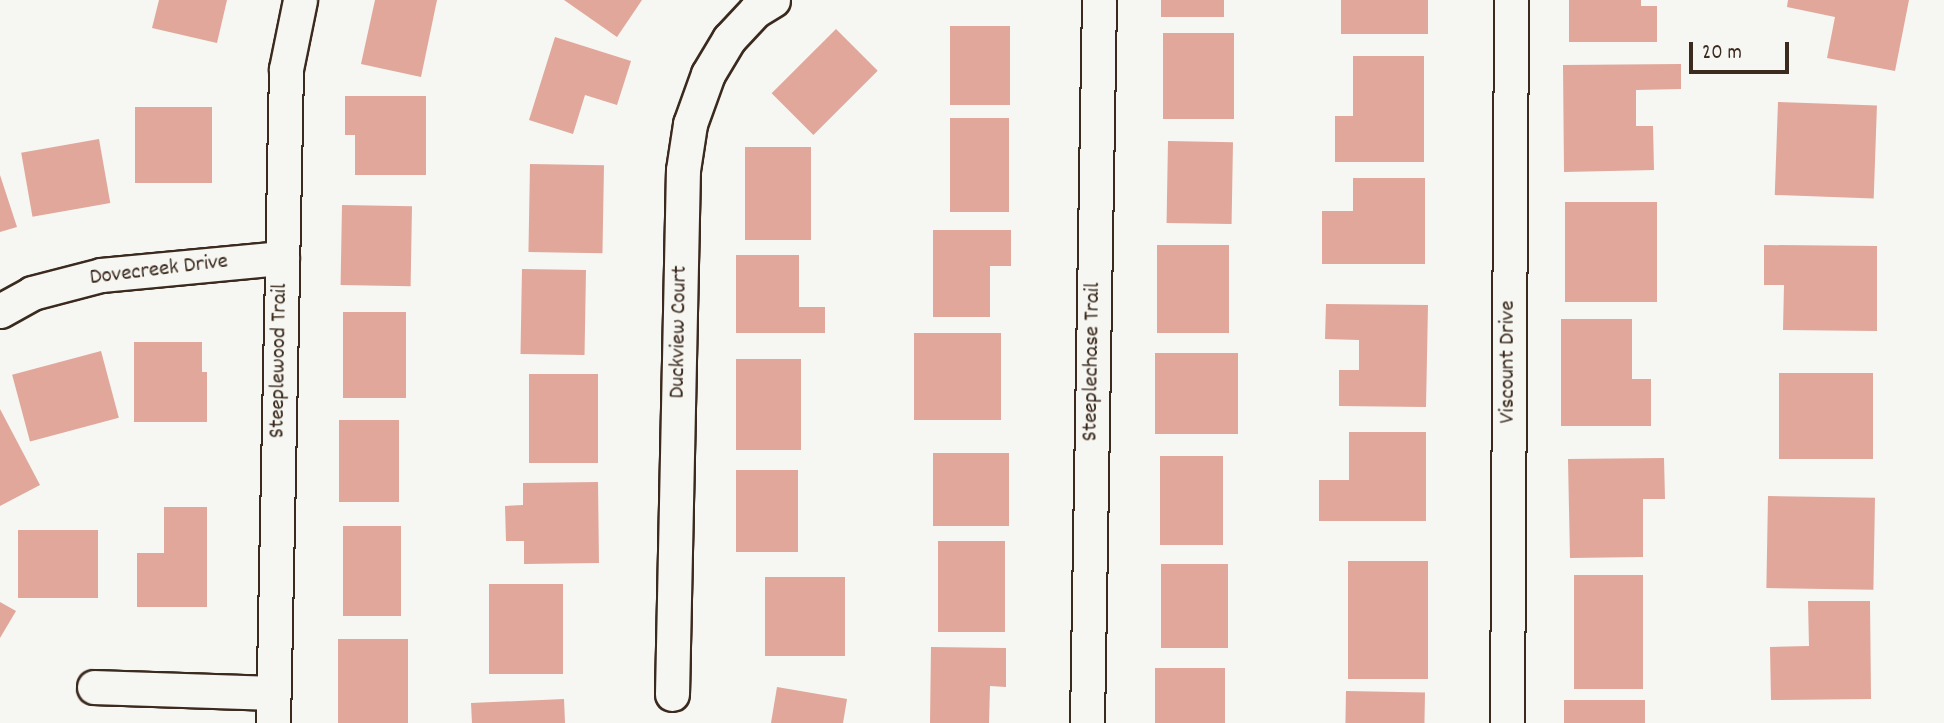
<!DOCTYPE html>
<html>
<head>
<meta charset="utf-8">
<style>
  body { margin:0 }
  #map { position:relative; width:1944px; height:723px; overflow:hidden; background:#f6f6f2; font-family:Dekko,sans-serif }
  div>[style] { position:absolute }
  .building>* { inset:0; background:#e0a79a; transform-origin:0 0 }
  .roads { filter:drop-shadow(2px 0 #3b2a1e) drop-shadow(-2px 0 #3b2a1e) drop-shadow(0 2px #3b2a1e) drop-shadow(0 -2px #3b2a1e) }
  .minor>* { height:33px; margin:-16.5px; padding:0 16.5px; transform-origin:16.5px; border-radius:16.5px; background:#f6f6f2 }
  span { translate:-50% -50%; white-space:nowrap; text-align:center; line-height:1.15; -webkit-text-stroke:6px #f6f6f2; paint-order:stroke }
  .street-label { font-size:23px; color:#3b2a1e }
  .scale { position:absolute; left:1689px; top:42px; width:100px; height:32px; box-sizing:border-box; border:4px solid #3b2a1e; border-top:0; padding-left:9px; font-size:21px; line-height:24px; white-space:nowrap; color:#3b2a1e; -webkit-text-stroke:5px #f6f6f2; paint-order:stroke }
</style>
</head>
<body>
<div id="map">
  <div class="building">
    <i style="clip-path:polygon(159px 0,227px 0,217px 43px,152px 28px)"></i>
    <i style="clip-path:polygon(375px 0,437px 0,421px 77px,361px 64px)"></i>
    <i style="clip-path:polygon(564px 0,642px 0,617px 37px)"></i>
    <i style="left:1161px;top:0;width:63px;height:17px"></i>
    <i style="left:1341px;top:0;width:87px;height:34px"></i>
    <i style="clip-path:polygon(1569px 0,1641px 0,1641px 6px,1657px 6px,1657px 42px,1569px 42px)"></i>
    <i style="clip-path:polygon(1788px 0,1909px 0,1895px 71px,1827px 58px,1835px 17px,1787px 7px)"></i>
    <i style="left:950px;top:26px;width:60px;height:79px"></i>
    <i style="left:836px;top:29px;width:59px;height:91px;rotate:45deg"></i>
    <i style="left:1163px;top:33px;width:71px;height:86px"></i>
    <i style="clip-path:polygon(555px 37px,631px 61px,617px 105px,585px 95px,573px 134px,529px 120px)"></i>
    <i style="clip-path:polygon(1353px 56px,1424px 56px,1424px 162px,1335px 162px,1335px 116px,1353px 116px)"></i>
    <i style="clip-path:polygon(1681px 64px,1681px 89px,1636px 90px,1636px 126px,1653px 126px,1654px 170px,1564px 172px,1563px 65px)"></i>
    <i style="clip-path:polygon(345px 96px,426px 96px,426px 175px,355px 175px,355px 135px,345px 135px)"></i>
    <i style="left:1778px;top:102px;width:99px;height:93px;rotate:2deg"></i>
    <i style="left:135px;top:107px;width:77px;height:76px"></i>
    <i style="left:950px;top:118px;width:59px;height:94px"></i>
    <i style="left:99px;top:139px;width:65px;height:79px;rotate:80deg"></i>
    <i style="left:1168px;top:141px;width:65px;height:82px;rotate:1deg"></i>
    <i style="left:745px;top:147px;width:66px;height:93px"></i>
    <i style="left:530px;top:164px;width:74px;height:88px;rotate:1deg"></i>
    <i style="clip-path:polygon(0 175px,17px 227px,0 232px)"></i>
    <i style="clip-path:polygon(1353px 178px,1425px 178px,1425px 264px,1322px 264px,1322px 211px,1353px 211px)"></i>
    <i style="left:1565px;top:202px;width:92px;height:100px"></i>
    <i style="left:342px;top:205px;width:70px;height:80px;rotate:1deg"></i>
    <i style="clip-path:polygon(933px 230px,1011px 230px,1011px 266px,990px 266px,990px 317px,933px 317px)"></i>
    <i style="left:1157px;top:245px;width:72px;height:88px"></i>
    <i style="clip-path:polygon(1764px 245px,1877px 246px,1877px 331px,1783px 330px,1784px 285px,1764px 285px)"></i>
    <i style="clip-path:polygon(736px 255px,799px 255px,799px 307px,825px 307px,825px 333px,736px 333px)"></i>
    <i style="left:522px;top:269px;width:64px;height:85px;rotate:1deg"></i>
    <i style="clip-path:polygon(1326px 304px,1428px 305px,1426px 407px,1339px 406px,1339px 370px,1359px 370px,1359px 340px,1325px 339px)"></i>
    <i style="left:343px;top:312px;width:63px;height:86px"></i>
    <i style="clip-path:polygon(1561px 319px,1632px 319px,1632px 379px,1651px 379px,1651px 426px,1561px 426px)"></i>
    <i style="left:914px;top:333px;width:87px;height:87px"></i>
    <i style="clip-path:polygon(134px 342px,202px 342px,202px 372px,207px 372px,207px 422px,134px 422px)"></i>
    <i style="left:101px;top:351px;width:69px;height:92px;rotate:75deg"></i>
    <i style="left:1155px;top:353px;width:83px;height:81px"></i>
    <i style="left:736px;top:359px;width:65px;height:91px"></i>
    <i style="left:1779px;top:373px;width:94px;height:86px"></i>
    <i style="left:529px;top:374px;width:69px;height:89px"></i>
    <i style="clip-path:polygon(0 409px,40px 485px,0 506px)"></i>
    <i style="left:339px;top:420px;width:60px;height:82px"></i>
    <i style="clip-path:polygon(1349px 432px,1426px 432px,1426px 521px,1319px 521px,1319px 480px,1349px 480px)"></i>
    <i style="left:933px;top:453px;width:76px;height:73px"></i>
    <i style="left:1160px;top:456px;width:63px;height:89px"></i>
    <i style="clip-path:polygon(1664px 458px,1665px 499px,1643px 499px,1643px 557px,1570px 558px,1568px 459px)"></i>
    <i style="left:736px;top:470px;width:62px;height:82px"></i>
    <i style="clip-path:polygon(598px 482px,599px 563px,524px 564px,524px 541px,506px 541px,505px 506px,523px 505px,523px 483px)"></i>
    <i style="left:1768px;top:496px;width:107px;height:92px;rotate:1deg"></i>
    <i style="clip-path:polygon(164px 507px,207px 507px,207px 607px,137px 607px,137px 553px,164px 553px)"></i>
    <i style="left:343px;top:526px;width:58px;height:90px"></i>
    <i style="left:18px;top:530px;width:80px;height:68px"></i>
    <i style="left:938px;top:541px;width:67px;height:91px"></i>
    <i style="left:1348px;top:561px;width:80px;height:118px"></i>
    <i style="left:1161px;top:564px;width:67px;height:84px"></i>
    <i style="left:1574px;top:575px;width:69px;height:114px"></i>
    <i style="left:765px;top:577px;width:80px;height:79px"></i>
    <i style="left:489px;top:584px;width:74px;height:90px"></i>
    <i style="clip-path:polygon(1808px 601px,1870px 601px,1871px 699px,1771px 700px,1770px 647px,1809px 646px)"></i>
    <i style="clip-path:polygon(0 602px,16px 611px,0 638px)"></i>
    <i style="left:338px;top:639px;width:70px;height:84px"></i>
    <i style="clip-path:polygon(931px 647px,1006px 648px,1006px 687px,990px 686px,989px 723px,930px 723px)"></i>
    <i style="left:1155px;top:668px;width:70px;height:55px"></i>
    <i style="clip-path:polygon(777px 687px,847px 699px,843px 723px,771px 723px)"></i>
    <i style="left:1346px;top:691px;width:79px;height:32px;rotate:1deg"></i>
    <i style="clip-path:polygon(564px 699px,565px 723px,472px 723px,471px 703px)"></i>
    <i style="left:1564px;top:700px;width:81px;height:23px"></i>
  </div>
  <div class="roads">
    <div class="minor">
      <i style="left:0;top:311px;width:37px;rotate:-29deg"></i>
      <i style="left:32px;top:293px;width:71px;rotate:-14.6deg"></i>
      <i style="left:101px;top:275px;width:182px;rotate:-5.4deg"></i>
      <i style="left:94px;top:687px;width:179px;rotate:1.9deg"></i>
      <i style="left:672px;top:694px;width:524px;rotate:-88.8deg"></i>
      <i style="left:683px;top:170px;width:47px;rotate:-81.3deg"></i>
      <i style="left:690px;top:124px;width:53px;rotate:-70.2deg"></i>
      <i style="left:708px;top:74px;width:41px;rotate:-59deg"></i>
      <i style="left:729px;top:39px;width:38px;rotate:-47deg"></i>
      <i style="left:755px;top:11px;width:21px;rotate:-31deg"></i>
      <i style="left:273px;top:723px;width:654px;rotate:-88.86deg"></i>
      <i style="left:286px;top:69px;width:70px;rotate:-78.5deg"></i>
      <i style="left:1087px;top:723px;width:723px;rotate:-89.05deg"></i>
      <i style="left:1507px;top:723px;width:723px;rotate:-89.68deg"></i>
    </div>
  </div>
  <div class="street-label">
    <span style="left:159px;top:271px;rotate:-7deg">Dovecreek Drive</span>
    <span style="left:680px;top:332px;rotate:-89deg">Duckview Court</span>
    <span style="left:280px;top:361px;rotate:-89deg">Steeplewood Trail</span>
    <span style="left:1093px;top:362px;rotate:-89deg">Steeplechase Trail</span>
    <span style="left:1509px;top:362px;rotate:-90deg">Viscount Drive</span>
  </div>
  <div class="scale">20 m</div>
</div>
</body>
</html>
